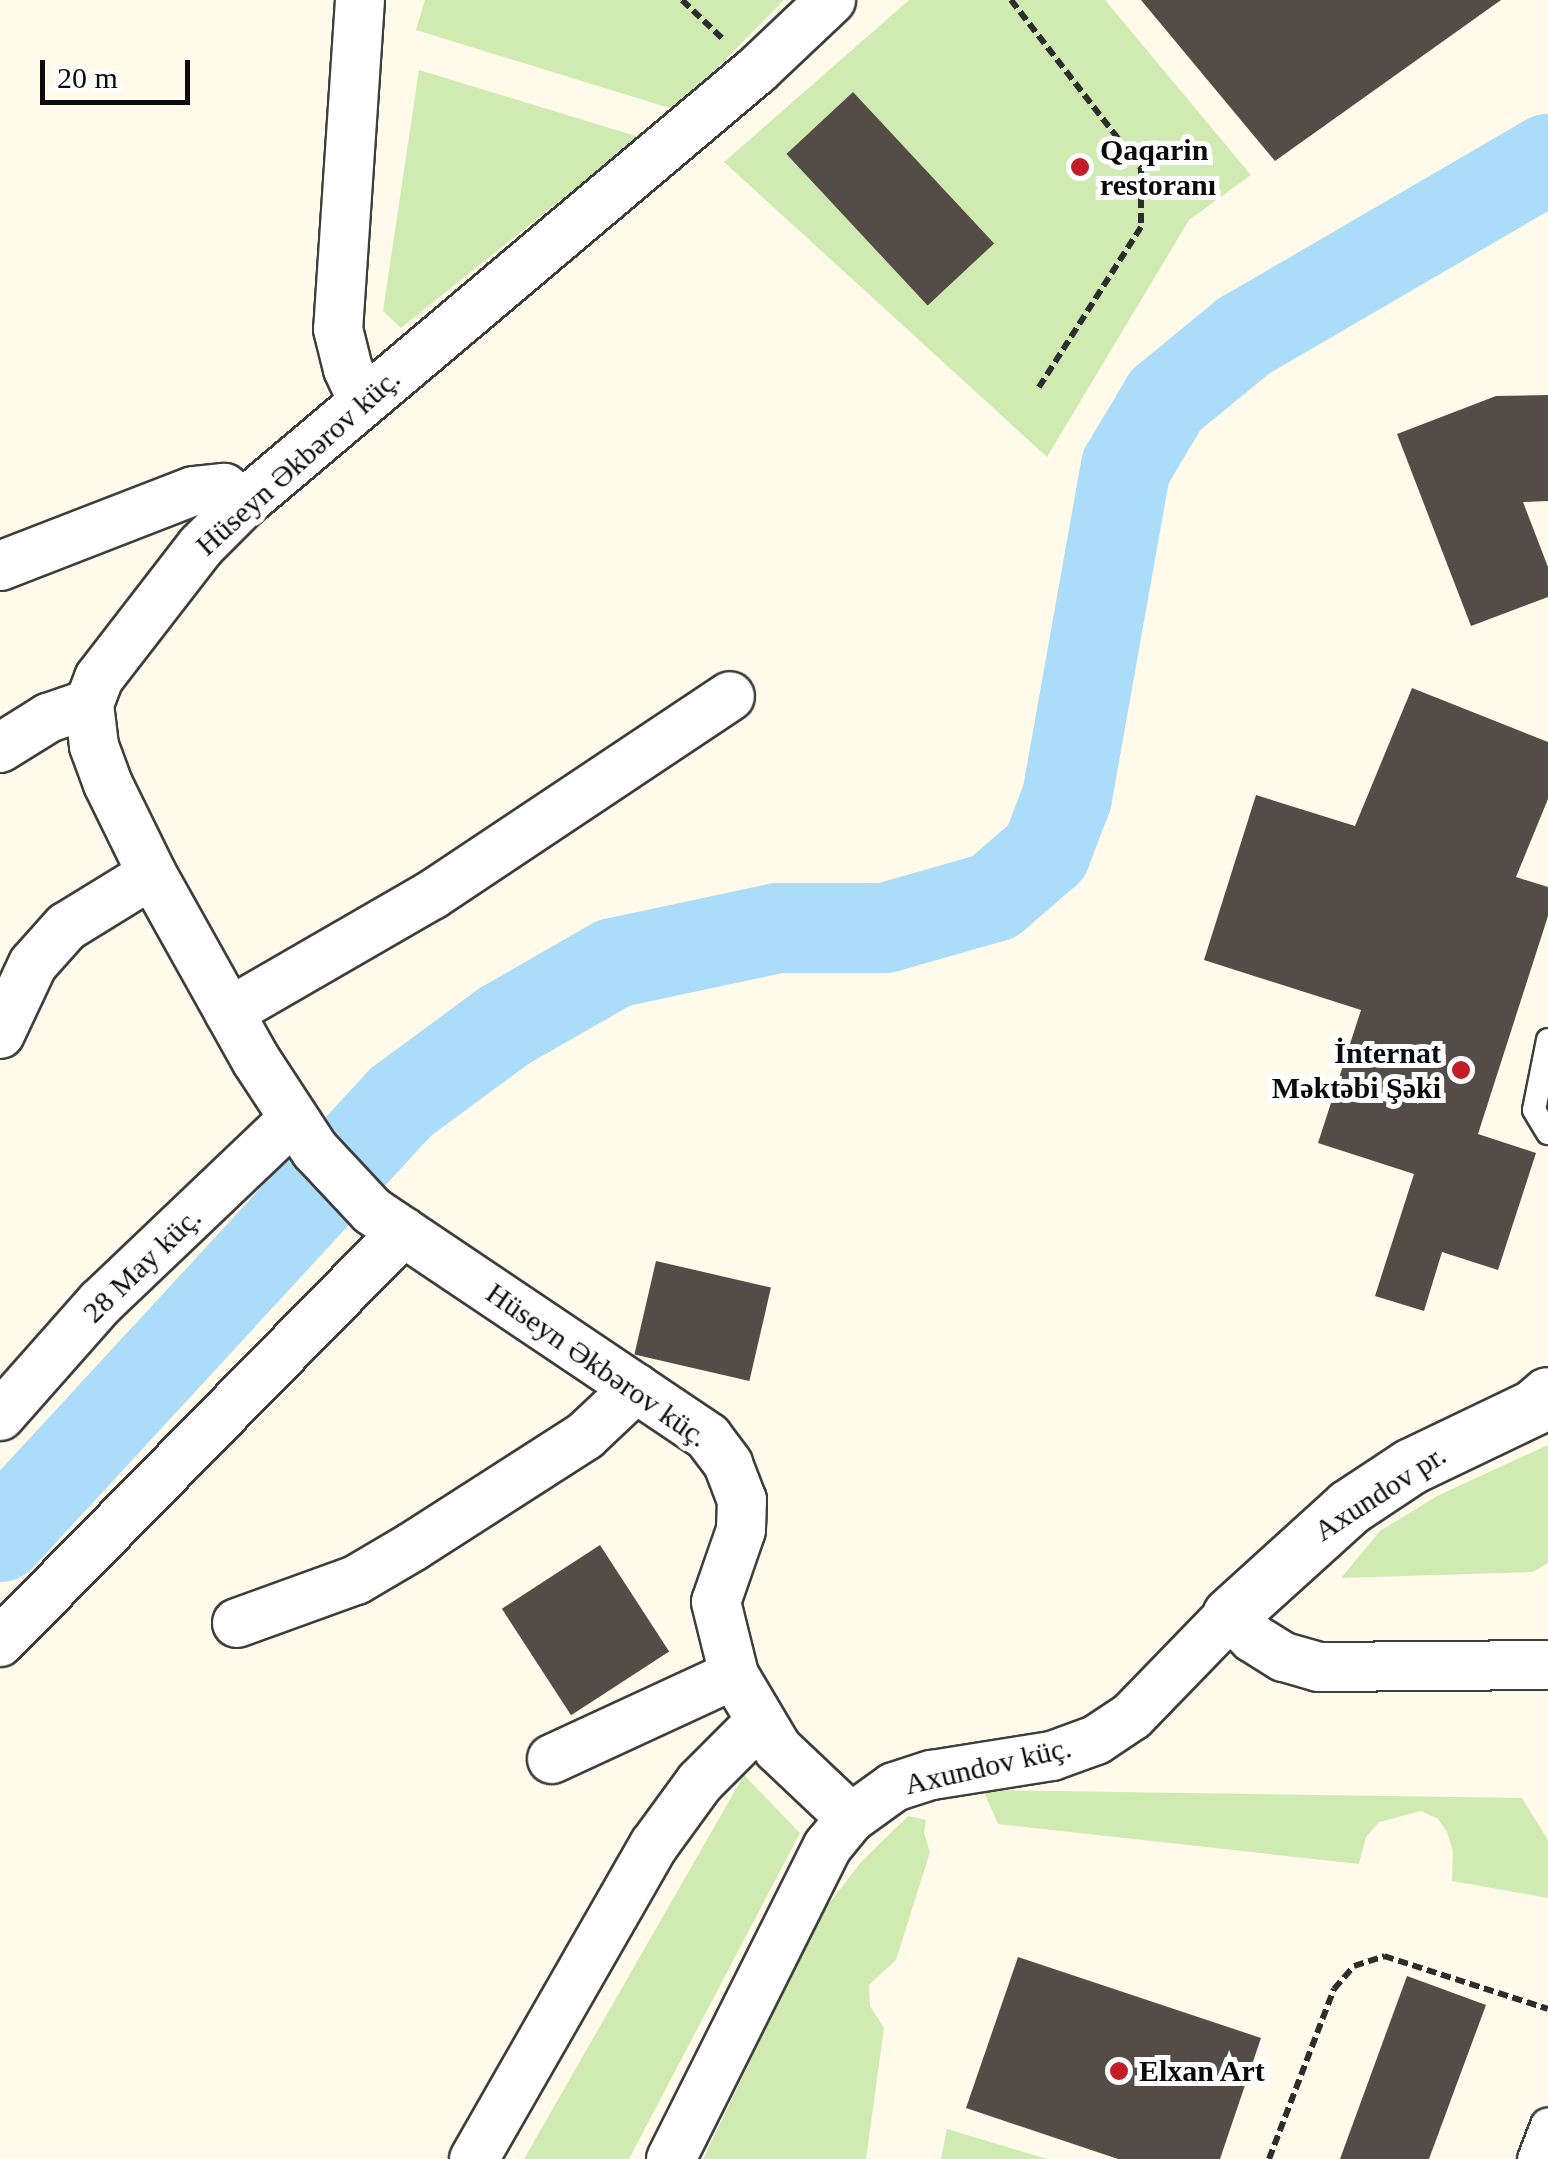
<!DOCTYPE html>
<html>
<head>
<meta charset="utf-8">
<style>
  body { margin:0 }
  #map { position:relative; width:1548px; height:2159px; overflow:hidden; background:#fffae9; font-family:Georgia,serif }
  div>[style] { position:absolute }
  .green>* { inset:0; background:#cfebb1 }
  .river>* { height:90px; margin:-45px; padding:0 45px; transform-origin:45px; border-radius:45px; background:#abdcf9 }
  .building>* { inset:0; background:#544c47; transform-origin:0 0 }
  .path>* { height:6px; margin-top:-3px; transform-origin:0; background:repeating-linear-gradient(90deg,#2d2d2d 0 10px,transparent 0 15px) }
  .roads { filter:drop-shadow(2px 0 #3e3e3e) drop-shadow(-2px 0 #3e3e3e) drop-shadow(0 2px #3e3e3e) drop-shadow(0 -2px #3e3e3e) }
  .service>* { height:22px; margin:-11px; padding:0 11px; transform-origin:11px; border-radius:11px; background:#fff }
  .pedestrian>* { height:35px; margin:-17.5px; padding:0 17.5px; transform-origin:17.5px; border-radius:17.5px; background:#fff }
  .minor>* { height:48px; margin:-24px; padding:0 24px; transform-origin:24px; border-radius:24px; background:#fff }
  .tertiary>* { height:55px; margin:-27.5px; padding:0 27.5px; transform-origin:27.5px; border-radius:27.5px; background:#fff }
  .dots>* { width:28px; height:28px; translate:-50% -50%; box-sizing:border-box; border:5px solid #fff; border-radius:50% }
  span { translate:-50% -50%; white-space:nowrap; text-align:center; line-height:1.15; -webkit-text-stroke:10px #fff; paint-order:stroke }
  .poi-label { font-size:30px; color:#0b0b0b; font-weight:700 }
  .left { translate:0 -50%; text-align:left }
  .right { translate:-100% -50%; text-align:right }
  .street-label { font-size:30px; color:#0b0b0b }
  .scale { position:absolute; left:40px; top:60px; width:150px; height:45px; box-sizing:border-box; border:5px solid #0b0b0b; border-top:0; padding-left:12px; font-size:30px; line-height:35px; white-space:nowrap; color:#0b0b0b; -webkit-text-stroke:8px #fff; paint-order:stroke }
</style>
</head>
<body>
<div id="map">
  <div class="green">
    <i style="clip-path:polygon(425px 0,784px 0,676px 110px,416px 30px)"></i>
    <i style="clip-path:polygon(909px 0,1105px 0,1251px 175px,1189px 220px,1047px 457px,724px 162px)"></i>
    <i style="clip-path:polygon(419px 70px,639px 137px,401px 328px,383px 311px)"></i>
    <i style="clip-path:polygon(1548px 1445px,1548px 1563px,1533px 1572px,1341px 1578px,1380px 1531px,1437px 1496px)"></i>
    <i style="clip-path:polygon(744px 1775px,800px 1833px,629px 2159px,524px 2159px)"></i>
    <i style="clip-path:polygon(983px 1790px,1522px 1798px,1548px 1840px,1548px 1898px,1452px 1881px,1453px 1852px,1447px 1832px,1438px 1819px,1421px 1811px,1379px 1822px,1366px 1837px,1359px 1864px,998px 1824px)"></i>
    <i style="clip-path:polygon(908px 1816px,926px 1820px,924px 1833px,930px 1852px,896px 1960px,869px 1985px,870px 2006px,884px 2028px,866px 2159px,703px 2159px,821px 1914px,861px 1862px)"></i>
    <i style="clip-path:polygon(947px 2129px,1047px 2159px,941px 2159px)"></i>
  </div>
  <div class="river">
    <i style="left:0;top:1537px;width:592px;rotate:-47.33deg"></i>
    <i style="left:401px;top:1102px;width:128px;rotate:-36.4deg"></i>
    <i style="left:504px;top:1026px;width:127px;rotate:-29.8deg"></i>
    <i style="left:614px;top:963px;width:168px;rotate:-12deg"></i>
    <i style="left:778px;top:928px;width:107px"></i>
    <i style="left:885px;top:928px;width:113px;rotate:-15.9deg"></i>
    <i style="left:994px;top:897px;width:69px;rotate:-40.9deg"></i>
    <i style="left:1046px;top:852px;width:59px;rotate:-69.1deg"></i>
    <i style="left:1067px;top:797px;width:335px;rotate:-79.9deg"></i>
    <i style="left:1126px;top:467px;width:78px;rotate:-59.2deg"></i>
    <i style="left:1166px;top:400px;width:101px;rotate:-39.4deg"></i>
    <i style="left:1244px;top:336px;width:352px;rotate:-30.2deg"></i>
  </div>
  <div class="building">
    <i style="clip-path:polygon(1141px 0,1501px 0,1275px 161px)"></i>
    <i style="left:853px;top:92px;width:207px;height:91px;rotate:47deg"></i>
    <i style="clip-path:polygon(1548px 395px,1548px 501px,1523px 502px,1548px 567px,1548px 597px,1471px 626px,1397px 434px,1496px 396px)"></i>
    <i style="clip-path:polygon(1412px 688px,1548px 742px,1548px 799px,1516px 877px,1548px 887px,1548px 916px,1478px 1134px,1536px 1153px,1498px 1270px,1442px 1252px,1424px 1311px,1375px 1296px,1414px 1174px,1318px 1143px,1361px 1010px,1204px 960px,1256px 795px,1355px 826px)"></i>
    <i style="left:656px;top:1261px;width:118px;height:96px;rotate:13deg"></i>
    <i style="left:600px;top:1545px;width:127px;height:117px;rotate:57deg"></i>
    <i style="clip-path:polygon(1018px 1957px,1261px 2038px,1220px 2159px,1118px 2159px,966px 2108px)"></i>
    <i style="clip-path:polygon(1407px 1976px,1486px 2005px,1429px 2159px,1340px 2159px)"></i>
  </div>
  <div class="path">
    <i style="left:682px;top:0;width:57px;rotate:43.6deg"></i>
    <i style="left:1011px;top:0;width:212px;rotate:52.3deg"></i>
    <i style="left:1141px;top:168px;width:59px;rotate:90deg"></i>
    <i style="left:1141px;top:227px;width:190px;rotate:122.5deg"></i>
    <i style="left:1269px;top:2159px;width:182px;rotate:-69.1deg"></i>
    <i style="left:1334px;top:1989px;width:30px;rotate:-49deg"></i>
    <i style="left:1354px;top:1966px;width:32px;rotate:-18deg"></i>
    <i style="left:1384px;top:1956px;width:172px;rotate:17.9deg"></i>
  </div>
  <div class="roads">
    <div class="service">
      <i style="left:1548px;top:1040px;width:71px;rotate:101.3deg"></i>
      <i style="left:1534px;top:1110px;width:27px;rotate:59deg"></i>
    </div>
    <div class="pedestrian">
      <i style="left:1535px;top:2159px;width:36px;rotate:-69deg"></i>
    </div>
    <div class="minor">
      <i style="left:360px;top:0;width:330px;rotate:93.8deg"></i>
      <i style="left:338px;top:329px;width:41px;rotate:76deg"></i>
      <i style="left:348px;top:369px;width:35px;rotate:65deg"></i>
      <i style="left:831px;top:0;width:102px;rotate:136.6deg"></i>
      <i style="left:757px;top:70px;width:673px;rotate:139.82deg"></i>
      <i style="left:243px;top:504px;width:59px;rotate:135deg"></i>
      <i style="left:201px;top:546px;width:167px;rotate:127.7deg"></i>
      <i style="left:99px;top:678px;width:28px;rotate:111deg"></i>
      <i style="left:89px;top:704px;width:42px;rotate:83.2deg"></i>
      <i style="left:94px;top:746px;width:40px;rotate:69.8deg"></i>
      <i style="left:108px;top:784px;width:100px;rotate:63.9deg"></i>
      <i style="left:152px;top:874px;width:213px;rotate:60.8deg"></i>
      <i style="left:256px;top:1060px;width:108px;rotate:56.8deg"></i>
      <i style="left:315px;top:1150px;width:83px;rotate:46.9deg"></i>
      <i style="left:372px;top:1211px;width:405px;rotate:33.9deg"></i>
      <i style="left:708px;top:1437px;width:34px;rotate:53deg"></i>
      <i style="left:728px;top:1464px;width:39px;rotate:69deg"></i>
      <i style="left:742px;top:1500px;width:30px;rotate:92deg"></i>
      <i style="left:741px;top:1530px;width:76px;rotate:109.1deg"></i>
      <i style="left:716px;top:1602px;width:75px;rotate:76.1deg"></i>
      <i style="left:734px;top:1675px;width:86px;rotate:59.3deg"></i>
      <i style="left:778px;top:1749px;width:100px;rotate:43.4deg"></i>
      <i style="left:0;top:566px;width:207px;rotate:-21.2deg"></i>
      <i style="left:193px;top:491px;width:31px;rotate:-6deg"></i>
      <i style="left:224px;top:488px;width:25px;rotate:40deg"></i>
      <i style="left:0;top:748px;width:57px;rotate:-32deg"></i>
      <i style="left:48px;top:718px;width:43px;rotate:-18.9deg"></i>
      <i style="left:229px;top:1012px;width:234px;rotate:-30deg"></i>
      <i style="left:432px;top:895px;width:358px;rotate:-33.7deg"></i>
      <i style="left:0;top:1034px;width:77px;rotate:-64.8deg"></i>
      <i style="left:33px;top:964px;width:50px;rotate:-48.3deg"></i>
      <i style="left:66px;top:927px;width:101px;rotate:-31.6deg"></i>
      <i style="left:0;top:1416px;width:152px;rotate:-48.5deg"></i>
      <i style="left:101px;top:1302px;width:264px;rotate:-43.6deg"></i>
      <i style="left:237px;top:1623px;width:127px;rotate:-19.9deg"></i>
      <i style="left:356px;top:1580px;width:65px;rotate:-30.5deg"></i>
      <i style="left:412px;top:1547px;width:206px;rotate:-32.7deg"></i>
      <i style="left:585px;top:1436px;width:70px;rotate:-43.3deg"></i>
      <i style="left:0;top:1642px;width:575px;rotate:-45.49deg"></i>
      <i style="left:552px;top:1759px;width:200px;rotate:-24.8deg"></i>
      <i style="left:474px;top:2159px;width:362px;rotate:-60.2deg"></i>
      <i style="left:654px;top:1845px;width:78px;rotate:-53.9deg"></i>
      <i style="left:700px;top:1782px;width:83px;rotate:-45deg"></i>
      <i style="left:671px;top:2159px;width:350px;rotate:-63.4deg"></i>
      <i style="left:828px;top:1846px;width:36px;rotate:-51deg"></i>
      <i style="left:851px;top:1818px;width:53px;rotate:-35.8deg"></i>
      <i style="left:894px;top:1787px;width:40px;rotate:-18deg"></i>
      <i style="left:932px;top:1775px;width:121px;rotate:-9deg"></i>
      <i style="left:1052px;top:1756px;width:47px;rotate:-20deg"></i>
      <i style="left:1096px;top:1740px;width:43px;rotate:-33.7deg"></i>
      <i style="left:1132px;top:1716px;width:141px;rotate:-45.9deg"></i>
      <i style="left:1230px;top:1615px;width:33px;rotate:45deg"></i>
      <i style="left:1253px;top:1638px;width:36px;rotate:32deg"></i>
      <i style="left:1284px;top:1657px;width:36px;rotate:16deg"></i>
      <i style="left:1319px;top:1667px;width:229px;rotate:-0.5deg"></i>
    </div>
    <div class="tertiary">
      <i style="left:1230px;top:1615px;width:161px;rotate:-42.2deg"></i>
      <i style="left:1349px;top:1507px;width:74px;rotate:-33.5deg"></i>
      <i style="left:1411px;top:1466px;width:136px;rotate:-25.6deg"></i>
      <i style="left:1534px;top:1407px;width:18px;rotate:-41deg"></i>
    </div>
  </div>
  <div class="dots">
    <i style="left:1080px;top:167px;background:#c11d26"></i>
    <i style="left:1461px;top:1070px;background:#c11d26"></i>
    <i style="left:1119px;top:2071px;background:#c11d26"></i>
  </div>
  <div class="poi-label">
    <span class="left" style="left:1100px;top:167px">Qaqarin<br>restoranı</span>
    <span class="right" style="left:1441px;top:1070px">İnternat<br>Məktəbi Şəki</span>
    <span class="left" style="left:1139px;top:2071px">Elxan Art</span>
  </div>
  <div class="street-label">
    <span style="left:298px;top:462px;rotate:-42deg">Hüseyn Əkbərov küç.</span>
    <span style="left:142px;top:1265px;rotate:-44deg">28 May küç.</span>
    <span style="left:597px;top:1365px;rotate:35deg">Hüseyn Əkbərov küç.</span>
    <span style="left:1380px;top:1493px;rotate:-33deg">Axundov pr.</span>
    <span style="left:988px;top:1766px;rotate:-13deg">Axundov küç.</span>
  </div>
  <div class="scale">20 m</div>
</div>
</body>
</html>
